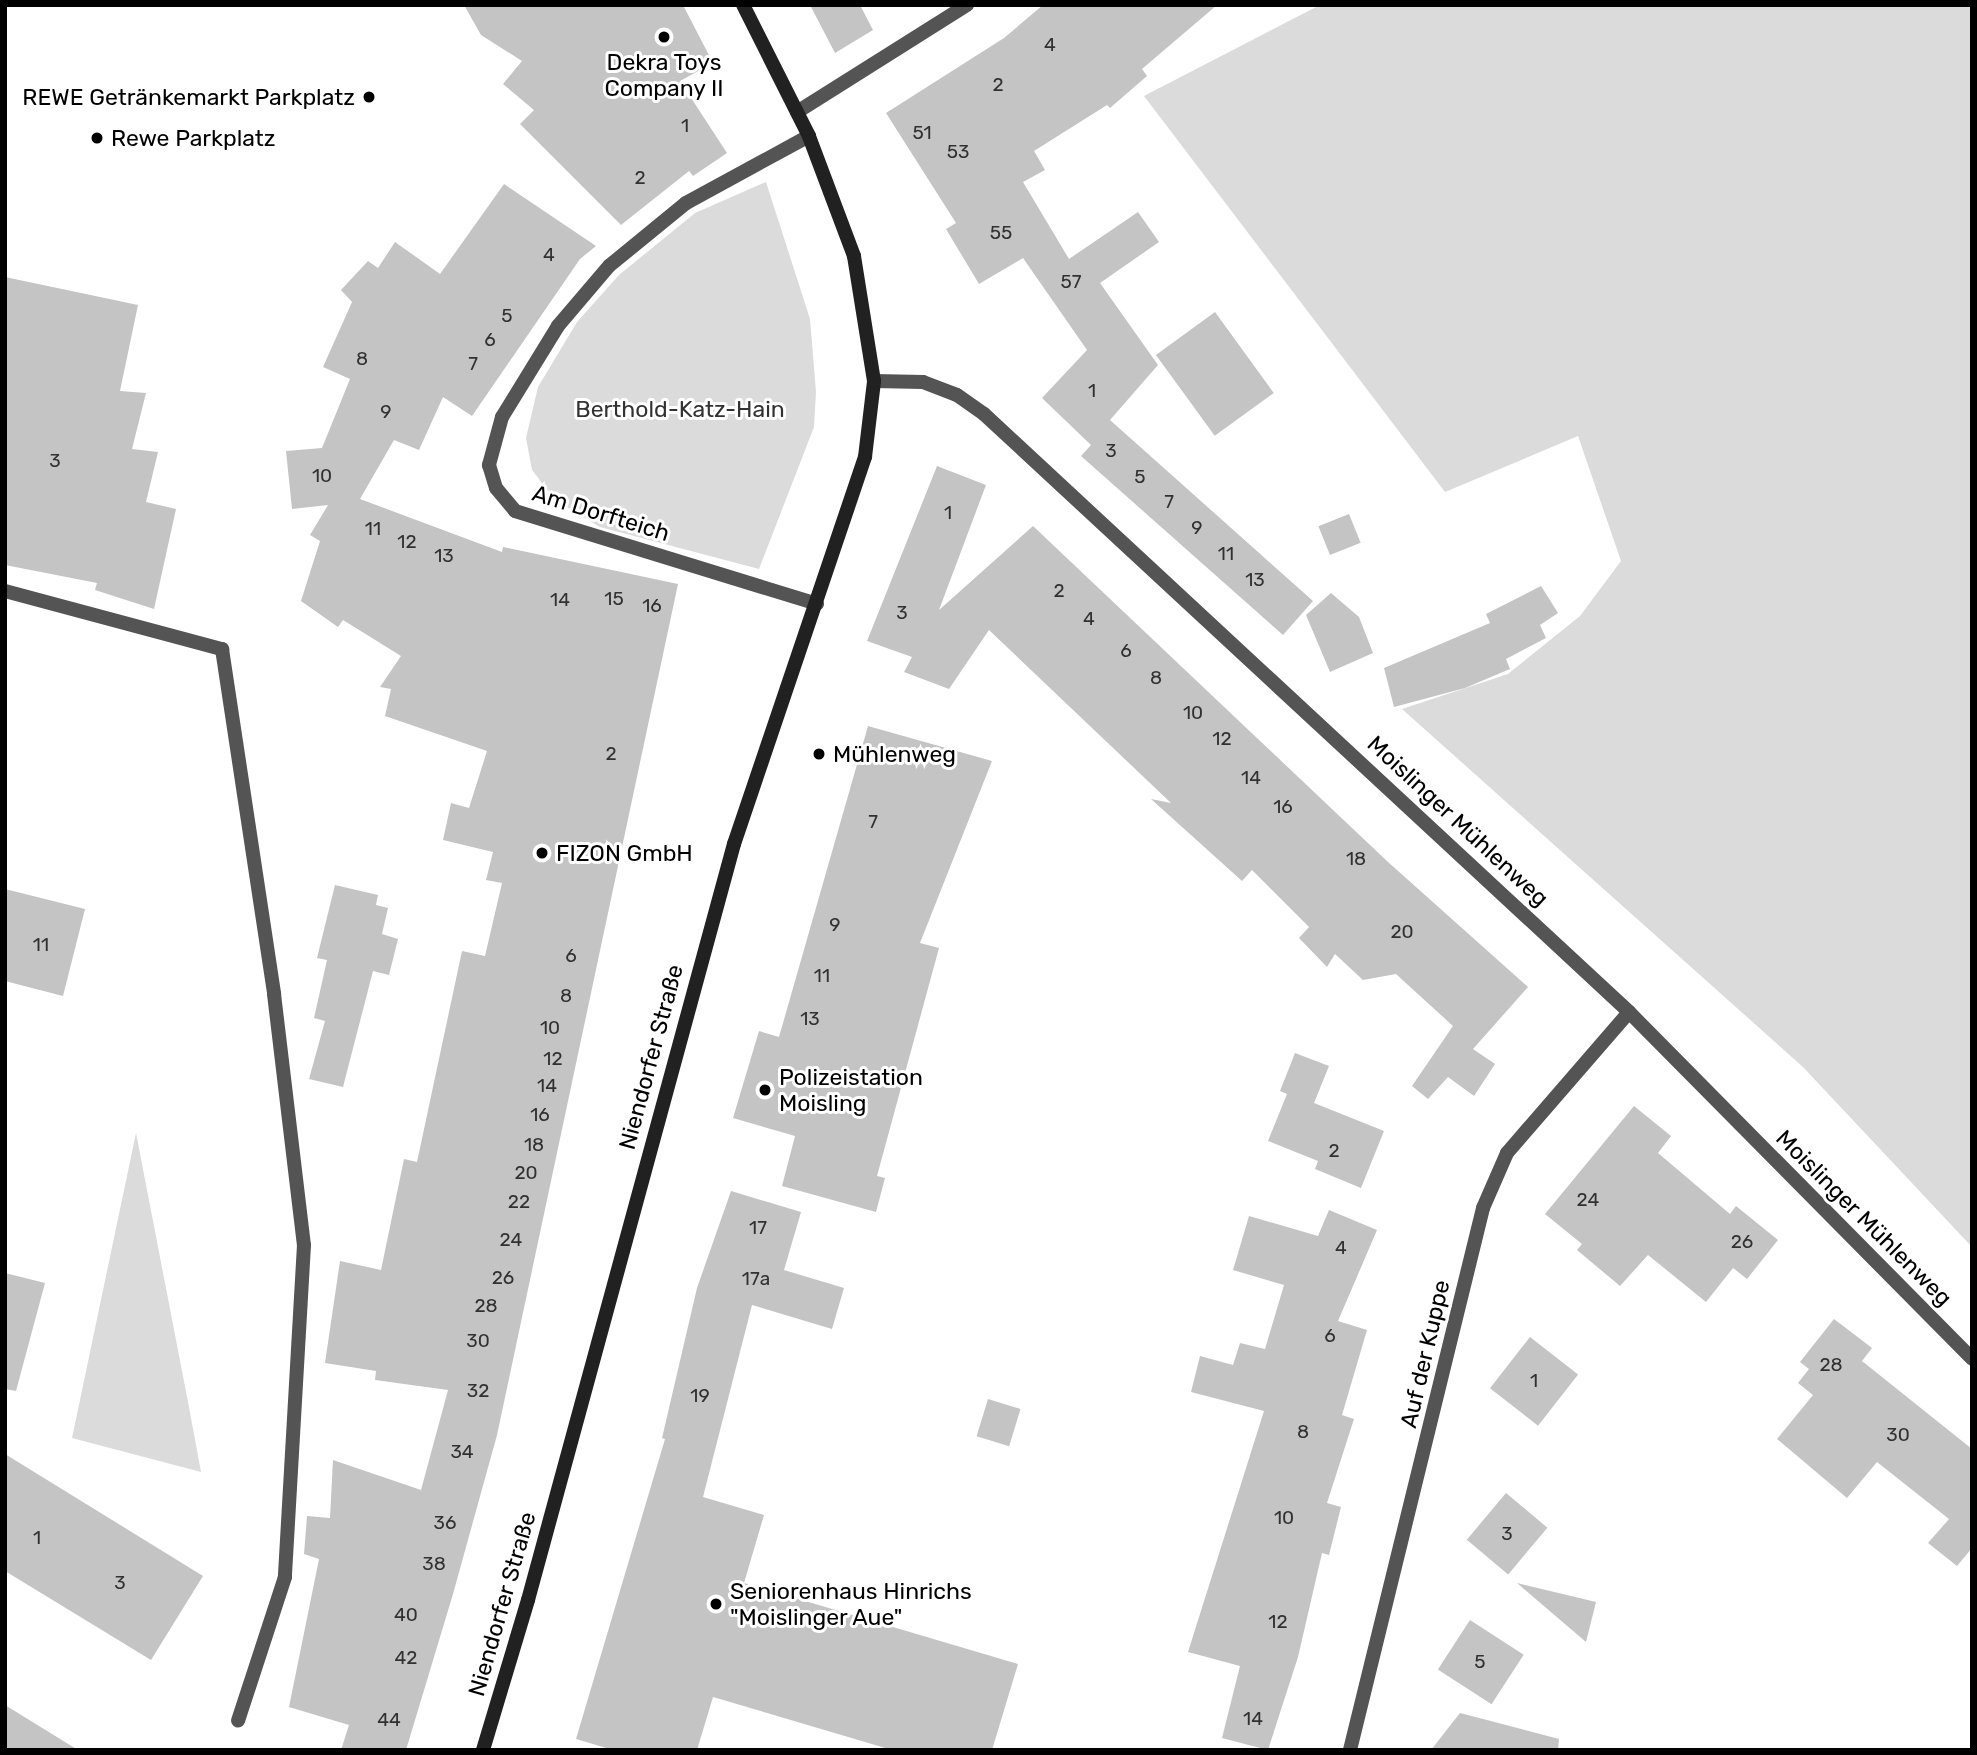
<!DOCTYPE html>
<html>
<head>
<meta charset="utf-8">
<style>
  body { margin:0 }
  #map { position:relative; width:1977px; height:1755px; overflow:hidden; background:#fff; font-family:Rubik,sans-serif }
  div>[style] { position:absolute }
  .green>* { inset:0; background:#dbdbdb }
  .building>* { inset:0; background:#c4c4c4; transform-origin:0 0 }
  .street>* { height:14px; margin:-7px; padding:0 7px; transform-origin:7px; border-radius:7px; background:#545454 }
  .secondary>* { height:14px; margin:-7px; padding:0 7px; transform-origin:7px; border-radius:7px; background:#212121 }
  .dots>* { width:19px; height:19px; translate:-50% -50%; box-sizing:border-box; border:4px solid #fff; border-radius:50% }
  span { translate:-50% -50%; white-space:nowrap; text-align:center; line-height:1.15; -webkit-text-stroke:6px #fff; paint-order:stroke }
  .number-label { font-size:19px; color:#313131 }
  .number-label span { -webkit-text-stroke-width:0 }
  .poi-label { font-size:23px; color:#000 }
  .right { translate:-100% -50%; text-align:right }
  .left { translate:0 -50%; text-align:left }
  .park-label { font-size:23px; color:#323232 }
  .street-label { font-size:23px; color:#000 }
  .frame { position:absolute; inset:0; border:7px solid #000; pointer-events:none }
</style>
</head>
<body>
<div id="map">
  <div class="green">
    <i style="clip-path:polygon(1320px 5px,1972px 5px,1972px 1247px,1803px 1067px,1402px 709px,1508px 674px,1580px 616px,1621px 561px,1578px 436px,1445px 492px,1144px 96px)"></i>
    <i style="clip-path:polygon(766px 182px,810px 319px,816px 392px,814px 427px,759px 569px,600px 527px,555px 500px,532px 470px,526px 438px,538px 387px,577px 322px,619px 275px,695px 213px)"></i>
    <i style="clip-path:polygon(136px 1133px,188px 1402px,201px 1472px,72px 1438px)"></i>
  </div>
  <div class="building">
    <i style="clip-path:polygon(464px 5px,683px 5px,713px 63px,680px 81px,727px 153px,693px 176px,689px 171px,621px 225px,520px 124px,534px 110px,503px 84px,522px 61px,481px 35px)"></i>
    <i style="clip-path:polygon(810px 5px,860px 5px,873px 30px,835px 53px)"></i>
    <i style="clip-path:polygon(1043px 5px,1217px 5px,1142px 69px,1147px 76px,1110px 108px,1107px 105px,1034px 151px,1045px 170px,1023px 182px,1069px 259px,1138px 212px,1159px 242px,1100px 283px,1158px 365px,1110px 420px,1313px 601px,1283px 635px,1081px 456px,1091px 445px,1042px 398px,1087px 350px,1023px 258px,979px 284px,946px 229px,956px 223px,886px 113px,1004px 38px)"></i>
    <i style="clip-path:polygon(504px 184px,596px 246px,580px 259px,472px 416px,443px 397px,419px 450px,394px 440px,360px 499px,502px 552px,503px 547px,678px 584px,497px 1435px,453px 1594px,406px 1750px,341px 1750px,349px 1725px,289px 1707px,319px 1559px,304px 1554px,307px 1516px,330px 1518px,333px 1460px,421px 1490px,448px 1390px,375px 1380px,376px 1371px,325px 1363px,340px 1261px,381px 1270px,404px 1159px,417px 1162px,462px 951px,485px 956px,502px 883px,486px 880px,493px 852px,443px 840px,451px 803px,469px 808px,487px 751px,385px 716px,391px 689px,380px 687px,401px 656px,343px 620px,338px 627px,301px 601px,320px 541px,310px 535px,328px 505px,292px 509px,286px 451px,322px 448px,350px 379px,323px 367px,352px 302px,341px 290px,368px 261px,378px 268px,395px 242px,440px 274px)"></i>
    <i style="clip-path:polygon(5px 277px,138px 305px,120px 391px,146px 393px,132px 449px,158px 452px,146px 502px,176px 509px,154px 609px,95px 590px,97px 583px,5px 565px)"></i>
    <i style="left:1215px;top:312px;width:100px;height:73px;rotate:54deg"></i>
    <i style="clip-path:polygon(937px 466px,986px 485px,939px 610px,1033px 526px,1388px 862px,1528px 987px,1473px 1049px,1495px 1064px,1474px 1096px,1448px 1077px,1428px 1099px,1412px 1086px,1453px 1026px,1396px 974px,1363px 980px,1335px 954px,1327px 967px,1299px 938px,1309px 927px,1252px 870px,1242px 881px,1151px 799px,1171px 803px,989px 630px,949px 689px,904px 672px,912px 657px,867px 641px)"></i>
    <i style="left:1349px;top:514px;width:31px;height:33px;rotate:68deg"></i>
    <i style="clip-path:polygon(1541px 586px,1558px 613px,1540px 625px,1546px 638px,1506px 659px,1510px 669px,1465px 688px,1394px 707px,1384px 668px,1490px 623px,1486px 614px)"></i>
    <i style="clip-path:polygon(1331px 593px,1359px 617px,1373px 653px,1330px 672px,1306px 615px)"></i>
    <i style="clip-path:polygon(868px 726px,992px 761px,920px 943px,939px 948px,877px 1176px,885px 1178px,876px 1212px,782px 1186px,795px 1136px,733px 1118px,759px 1031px,779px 1037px)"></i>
    <i style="clip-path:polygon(335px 885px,378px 895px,376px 905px,388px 908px,382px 934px,398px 939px,389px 975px,373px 971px,343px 1087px,309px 1079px,325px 1021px,314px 1018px,327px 960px,317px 958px)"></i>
    <i style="clip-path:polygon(5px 889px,85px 909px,63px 996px,5px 981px)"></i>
    <i style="clip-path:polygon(1295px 1053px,1329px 1066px,1314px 1103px,1384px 1131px,1361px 1188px,1315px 1169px,1318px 1161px,1268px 1141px,1287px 1094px,1280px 1091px)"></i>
    <i style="clip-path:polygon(1634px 1106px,1671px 1136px,1658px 1153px,1730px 1214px,1736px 1206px,1778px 1240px,1747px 1279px,1733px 1268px,1706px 1302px,1648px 1255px,1620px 1286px,1577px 1250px,1582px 1244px,1545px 1214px)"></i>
    <i style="clip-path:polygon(731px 1191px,801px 1212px,784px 1270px,844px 1288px,832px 1329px,752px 1305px,703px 1497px,764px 1515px,744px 1583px,1018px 1664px,992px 1750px,892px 1750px,713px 1697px,697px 1750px,613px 1750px,576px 1739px,665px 1439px,662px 1438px,697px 1288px)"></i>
    <i style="clip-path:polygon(1329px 1210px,1377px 1230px,1338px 1321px,1367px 1330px,1342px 1415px,1354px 1419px,1327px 1503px,1341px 1507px,1329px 1555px,1322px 1553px,1298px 1657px,1268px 1750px,1222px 1738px,1240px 1666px,1188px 1652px,1264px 1411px,1191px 1392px,1200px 1356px,1233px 1365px,1240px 1343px,1265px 1349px,1284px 1285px,1233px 1270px,1249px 1216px,1318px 1236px)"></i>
    <i style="clip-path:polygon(5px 1273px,45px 1283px,16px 1391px,5px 1389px)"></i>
    <i style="clip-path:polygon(1834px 1319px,1872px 1348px,1862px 1361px,1972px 1449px,1972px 1548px,1957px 1566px,1928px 1543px,1949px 1519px,1877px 1462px,1847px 1498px,1777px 1439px,1813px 1395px,1798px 1383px,1809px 1369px,1800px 1362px)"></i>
    <i style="left:1530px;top:1337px;width:61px;height:65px;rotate:38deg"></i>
    <i style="left:988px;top:1399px;width:34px;height:39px;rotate:17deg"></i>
    <i style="clip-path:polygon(5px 1454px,203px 1576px,151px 1660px,5px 1571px)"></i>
    <i style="left:1506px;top:1493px;width:54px;height:61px;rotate:40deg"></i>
    <i style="clip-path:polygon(1517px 1583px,1596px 1602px,1586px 1642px)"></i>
    <i style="left:1470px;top:1620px;width:64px;height:59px;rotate:33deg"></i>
    <i style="clip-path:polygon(5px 1705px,78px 1750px,5px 1750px)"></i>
    <i style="clip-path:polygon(1460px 1713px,1559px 1739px,1558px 1750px,1431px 1750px)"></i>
  </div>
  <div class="street">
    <i style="left:797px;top:112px;width:201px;rotate:-32.2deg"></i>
    <i style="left:809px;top:136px;width:140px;rotate:151.4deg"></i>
    <i style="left:686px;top:203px;width:99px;rotate:140.7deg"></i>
    <i style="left:609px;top:266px;width:79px;rotate:130.4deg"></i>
    <i style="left:558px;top:326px;width:107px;rotate:121.6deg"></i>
    <i style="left:502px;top:417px;width:50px;rotate:105.2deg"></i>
    <i style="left:489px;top:465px;width:24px;rotate:73deg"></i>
    <i style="left:496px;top:488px;width:30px;rotate:50deg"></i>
    <i style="left:515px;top:511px;width:316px;rotate:17.1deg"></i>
    <i style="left:874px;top:381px;width:49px;rotate:1.2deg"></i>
    <i style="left:923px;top:382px;width:36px;rotate:21deg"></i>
    <i style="left:957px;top:395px;width:33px;rotate:35deg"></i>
    <i style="left:984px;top:414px;width:880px;rotate:42.83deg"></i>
    <i style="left:1629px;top:1012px;width:488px;rotate:45.3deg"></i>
    <i style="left:5px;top:591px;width:225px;rotate:15deg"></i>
    <i style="left:222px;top:649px;width:349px;rotate:81.4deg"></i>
    <i style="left:274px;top:994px;width:253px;rotate:83.2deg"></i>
    <i style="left:304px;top:1245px;width:333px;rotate:93.3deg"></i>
    <i style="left:285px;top:1577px;width:151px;rotate:108.1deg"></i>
    <i style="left:1350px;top:1750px;width:558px;rotate:-76.21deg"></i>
    <i style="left:1483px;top:1208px;width:60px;rotate:-66.4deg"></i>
    <i style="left:1507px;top:1153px;width:186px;rotate:-49.1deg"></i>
  </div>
  <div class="secondary">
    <i style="left:483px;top:1750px;width:157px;rotate:-73.3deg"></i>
    <i style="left:528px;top:1600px;width:784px;rotate:-74.76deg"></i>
    <i style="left:734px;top:844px;width:409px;rotate:-71.3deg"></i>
    <i style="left:865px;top:457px;width:77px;rotate:-83.2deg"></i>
    <i style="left:874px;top:381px;width:127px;rotate:-99.1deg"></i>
    <i style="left:854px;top:256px;width:128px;rotate:-110.6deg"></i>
    <i style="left:809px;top:136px;width:147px;rotate:-116.7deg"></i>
  </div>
  <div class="dots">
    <i style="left:664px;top:37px;background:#000"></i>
    <i style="left:369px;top:97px;background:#000"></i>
    <i style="left:97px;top:138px;background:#000"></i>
    <i style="left:819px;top:754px;background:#000"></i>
    <i style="left:542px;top:853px;background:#000"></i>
    <i style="left:765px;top:1090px;background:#000"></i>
    <i style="left:716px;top:1604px;background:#000"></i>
  </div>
  <div class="number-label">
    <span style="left:1050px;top:45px">4</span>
    <span style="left:998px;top:85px">2</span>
    <span style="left:685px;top:126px">1</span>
    <span style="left:922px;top:133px">51</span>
    <span style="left:958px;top:152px">53</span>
    <span style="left:640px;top:178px">2</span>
    <span style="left:1001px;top:233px">55</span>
    <span style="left:549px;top:255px">4</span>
    <span style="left:1071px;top:282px">57</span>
    <span style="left:507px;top:316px">5</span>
    <span style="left:490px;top:340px">6</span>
    <span style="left:362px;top:359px">8</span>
    <span style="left:473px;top:364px">7</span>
    <span style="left:1092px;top:391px">1</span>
    <span style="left:386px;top:412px">9</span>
    <span style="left:1111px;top:451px">3</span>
    <span style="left:55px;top:461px">3</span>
    <span style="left:322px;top:476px">10</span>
    <span style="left:1140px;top:477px">5</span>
    <span style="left:1169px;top:502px">7</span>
    <span style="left:948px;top:513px">1</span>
    <span style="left:1197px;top:528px">9</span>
    <span style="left:373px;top:529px">11</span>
    <span style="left:407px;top:542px">12</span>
    <span style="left:1226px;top:554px">11</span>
    <span style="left:444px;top:556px">13</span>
    <span style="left:1255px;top:580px">13</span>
    <span style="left:1059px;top:591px">2</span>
    <span style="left:614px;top:599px">15</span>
    <span style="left:560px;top:600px">14</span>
    <span style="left:652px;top:606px">16</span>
    <span style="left:902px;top:613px">3</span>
    <span style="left:1089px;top:619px">4</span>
    <span style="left:1126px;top:651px">6</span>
    <span style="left:1156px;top:678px">8</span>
    <span style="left:1193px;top:713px">10</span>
    <span style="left:1222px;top:739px">12</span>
    <span style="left:611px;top:754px">2</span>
    <span style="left:1251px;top:778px">14</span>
    <span style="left:1283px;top:807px">16</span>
    <span style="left:873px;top:822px">7</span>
    <span style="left:1356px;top:859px">18</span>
    <span style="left:835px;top:925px">9</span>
    <span style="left:1402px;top:932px">20</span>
    <span style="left:41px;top:945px">11</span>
    <span style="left:571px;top:956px">6</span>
    <span style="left:822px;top:976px">11</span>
    <span style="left:566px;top:996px">8</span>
    <span style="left:810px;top:1019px">13</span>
    <span style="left:550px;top:1028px">10</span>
    <span style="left:553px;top:1059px">12</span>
    <span style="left:547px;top:1086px">14</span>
    <span style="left:540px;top:1115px">16</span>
    <span style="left:534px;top:1145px">18</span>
    <span style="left:1334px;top:1151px">2</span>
    <span style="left:526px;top:1173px">20</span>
    <span style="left:1588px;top:1200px">24</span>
    <span style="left:519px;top:1202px">22</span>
    <span style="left:758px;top:1228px">17</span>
    <span style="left:511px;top:1240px">24</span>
    <span style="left:1742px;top:1242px">26</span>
    <span style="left:1341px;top:1248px">4</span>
    <span style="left:503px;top:1278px">26</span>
    <span style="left:756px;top:1279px">17a</span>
    <span style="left:486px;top:1306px">28</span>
    <span style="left:1330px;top:1336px">6</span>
    <span style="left:478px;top:1341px">30</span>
    <span style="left:1831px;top:1365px">28</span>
    <span style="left:1534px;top:1381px">1</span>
    <span style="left:478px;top:1391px">32</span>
    <span style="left:700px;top:1396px">19</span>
    <span style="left:1303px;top:1432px">8</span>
    <span style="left:1898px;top:1435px">30</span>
    <span style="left:462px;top:1452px">34</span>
    <span style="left:1284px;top:1518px">10</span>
    <span style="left:445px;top:1523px">36</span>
    <span style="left:1507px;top:1534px">3</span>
    <span style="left:37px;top:1538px">1</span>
    <span style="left:434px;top:1564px">38</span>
    <span style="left:120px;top:1583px">3</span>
    <span style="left:406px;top:1615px">40</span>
    <span style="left:1278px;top:1622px">12</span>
    <span style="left:406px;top:1658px">42</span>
    <span style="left:1480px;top:1662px">5</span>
    <span style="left:1253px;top:1719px">14</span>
    <span style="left:389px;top:1720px">44</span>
  </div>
  <div class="poi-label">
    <span style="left:664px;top:75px">Dekra Toys<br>Company II</span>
    <span class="right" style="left:355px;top:97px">REWE Getränkemarkt Parkplatz</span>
    <span class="left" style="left:111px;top:138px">Rewe Parkplatz</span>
    <span class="left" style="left:833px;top:754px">Mühlenweg</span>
    <span class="left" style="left:556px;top:853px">FIZON GmbH</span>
    <span class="left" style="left:779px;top:1090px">Polizeistation<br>Moisling</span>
    <span class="left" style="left:730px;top:1604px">Seniorenhaus Hinrichs<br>"Moislinger Aue"</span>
  </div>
  <div class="park-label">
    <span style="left:680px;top:409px">Berthold-Katz-Hain</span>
  </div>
  <div class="street-label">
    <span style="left:601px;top:513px;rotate:17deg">Am Dorfteich</span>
    <span style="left:1458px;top:821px;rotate:43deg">Moislinger Mühlenweg</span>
    <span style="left:651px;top:1057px;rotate:-75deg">Niendorfer Straße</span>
    <span style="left:1864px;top:1218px;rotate:45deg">Moislinger Mühlenweg</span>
    <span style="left:1425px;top:1354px;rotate:-77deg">Auf der Kuppe</span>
    <span style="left:502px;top:1604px;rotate:-74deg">Niendorfer Straße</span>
  </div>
  <div class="frame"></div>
</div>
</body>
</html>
